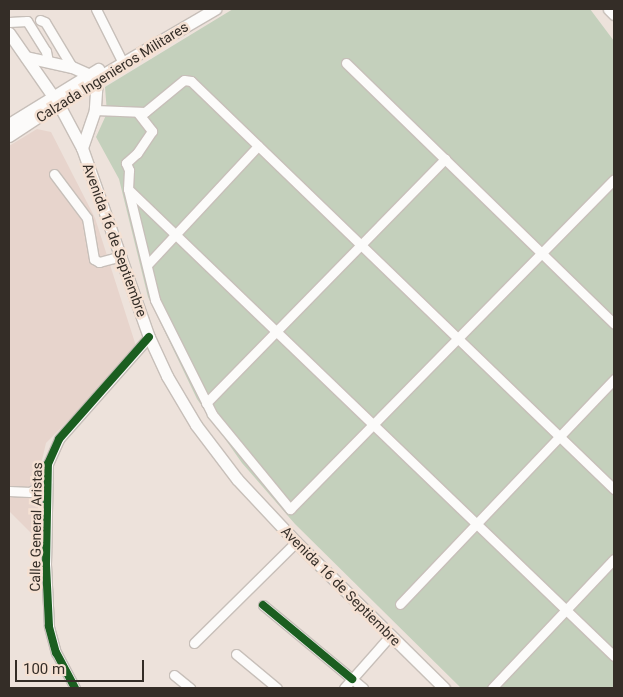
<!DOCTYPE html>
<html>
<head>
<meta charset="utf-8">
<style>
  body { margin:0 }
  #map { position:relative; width:623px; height:697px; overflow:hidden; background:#ede2db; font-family:Roboto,sans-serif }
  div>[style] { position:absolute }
  .industrial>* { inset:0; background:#e7d4cc }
  .green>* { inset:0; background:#c4d0bc }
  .roads { filter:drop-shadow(1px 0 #c7bfb9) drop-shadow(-1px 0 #c7bfb9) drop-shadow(0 1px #c7bfb9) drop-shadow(0 -1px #c7bfb9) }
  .minor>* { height:9px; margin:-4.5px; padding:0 4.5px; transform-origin:4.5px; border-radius:4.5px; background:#fcfbfa }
  .major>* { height:11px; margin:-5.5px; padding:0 5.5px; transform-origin:5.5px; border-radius:5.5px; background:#fcfbfa }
  .cycleway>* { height:8px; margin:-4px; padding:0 4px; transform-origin:4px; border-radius:4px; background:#1b5e20 }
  span { translate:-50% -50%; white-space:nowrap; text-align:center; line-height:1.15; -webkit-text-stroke:5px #f5e1d3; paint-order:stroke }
  .street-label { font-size:14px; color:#342d27 }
  .frame { position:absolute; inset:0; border:10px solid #342d27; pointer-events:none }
  .scale { position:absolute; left:15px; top:660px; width:129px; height:22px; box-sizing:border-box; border:2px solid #342d27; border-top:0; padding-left:6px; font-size:15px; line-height:18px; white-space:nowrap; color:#342d27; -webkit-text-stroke:4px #f5e1d3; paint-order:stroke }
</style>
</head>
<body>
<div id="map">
  <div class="industrial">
    <i style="clip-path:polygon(37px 129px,51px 132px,95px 218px,136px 346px,110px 379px,46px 443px,38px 477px,38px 540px,9px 511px,9px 146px)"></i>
  </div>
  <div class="green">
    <i style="clip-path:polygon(233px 9px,590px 9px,614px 41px,614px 688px,461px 688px,295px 524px,242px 463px,197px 399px,148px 297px,119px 179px,96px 137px,107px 113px,105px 87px)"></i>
  </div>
  <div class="roads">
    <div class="minor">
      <i style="left:96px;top:9px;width:60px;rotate:63.4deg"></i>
      <i style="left:40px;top:20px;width:5px;rotate:22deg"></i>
      <i style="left:45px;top:22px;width:52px;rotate:59deg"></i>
      <i style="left:9px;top:22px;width:18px;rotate:-3deg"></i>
      <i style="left:27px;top:21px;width:36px;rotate:58deg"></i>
      <i style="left:46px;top:51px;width:10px;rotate:79deg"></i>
      <i style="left:346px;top:63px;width:374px;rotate:44.2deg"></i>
      <i style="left:95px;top:110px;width:50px;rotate:2.3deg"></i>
      <i style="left:145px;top:112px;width:50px;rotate:-39.4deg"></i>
      <i style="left:184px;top:80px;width:7px;rotate:8deg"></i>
      <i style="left:191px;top:81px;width:588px;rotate:43.97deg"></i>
      <i style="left:138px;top:113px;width:23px;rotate:52deg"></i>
      <i style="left:152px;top:131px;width:27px;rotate:124deg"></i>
      <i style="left:137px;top:153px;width:15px;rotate:138deg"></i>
      <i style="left:126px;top:163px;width:8px;rotate:67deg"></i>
      <i style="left:129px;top:170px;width:19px;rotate:93deg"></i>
      <i style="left:128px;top:189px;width:114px;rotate:76.3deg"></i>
      <i style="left:155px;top:300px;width:127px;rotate:63.4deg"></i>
      <i style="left:212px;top:414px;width:123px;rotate:50.6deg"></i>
      <i style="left:290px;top:509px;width:462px;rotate:-45.5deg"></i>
      <i style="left:54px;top:174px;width:55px;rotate:53.1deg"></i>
      <i style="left:87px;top:218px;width:42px;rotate:80.3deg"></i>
      <i style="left:94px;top:259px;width:6px;rotate:31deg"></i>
      <i style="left:99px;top:262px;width:23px;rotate:-15deg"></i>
      <i style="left:128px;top:189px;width:674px;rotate:43.86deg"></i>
      <i style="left:147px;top:265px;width:163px;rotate:-47deg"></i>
      <i style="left:206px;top:403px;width:342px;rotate:-45.6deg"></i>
      <i style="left:9px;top:491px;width:21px;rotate:3deg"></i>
      <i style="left:30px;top:492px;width:20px;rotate:-30deg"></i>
      <i style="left:400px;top:604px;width:311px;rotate:-46.4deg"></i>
      <i style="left:263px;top:605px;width:130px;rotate:39.7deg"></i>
      <i style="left:194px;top:643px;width:144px;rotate:-44.7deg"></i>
      <i style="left:236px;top:654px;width:53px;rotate:39.7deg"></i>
      <i style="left:174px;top:675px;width:21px;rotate:39deg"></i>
      <i style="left:75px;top:688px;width:40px;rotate:-118deg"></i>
      <i style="left:56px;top:653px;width:28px;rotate:-105deg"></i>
      <i style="left:49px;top:626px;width:62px;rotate:-92.8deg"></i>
      <i style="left:46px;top:564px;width:100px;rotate:-88.9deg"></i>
      <i style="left:48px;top:464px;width:27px;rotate:-66deg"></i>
      <i style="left:59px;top:439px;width:136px;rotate:-48.6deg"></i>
      <i style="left:344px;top:688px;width:69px;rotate:-48.5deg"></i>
      <i style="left:492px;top:688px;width:178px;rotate:-46.6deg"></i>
    </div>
    <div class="major">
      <i style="left:609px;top:9px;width:7px;rotate:45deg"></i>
      <i style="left:9px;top:33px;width:88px;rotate:55.2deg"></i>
      <i style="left:59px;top:105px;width:49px;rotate:61.9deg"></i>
      <i style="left:82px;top:148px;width:201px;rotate:70.5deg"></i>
      <i style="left:149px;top:337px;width:43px;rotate:65.2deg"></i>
      <i style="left:167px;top:376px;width:57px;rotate:59.4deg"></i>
      <i style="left:196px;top:425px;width:68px;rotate:52.8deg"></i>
      <i style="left:237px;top:479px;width:86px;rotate:46.9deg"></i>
      <i style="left:296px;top:542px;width:208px;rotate:44.6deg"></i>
      <i style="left:26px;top:57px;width:47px;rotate:12.3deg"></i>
      <i style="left:72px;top:67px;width:27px;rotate:24deg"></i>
      <i style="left:97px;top:78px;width:32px;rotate:94deg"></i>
      <i style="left:95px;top:110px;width:40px;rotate:108.9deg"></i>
      <i style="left:9px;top:124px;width:105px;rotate:-31.7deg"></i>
      <i style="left:9px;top:136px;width:105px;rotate:-33.4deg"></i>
      <i style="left:97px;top:78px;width:137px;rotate:-30.3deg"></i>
    </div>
  </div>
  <div class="cycleway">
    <i style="left:263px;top:605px;width:116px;rotate:39.7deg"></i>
    <i style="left:75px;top:688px;width:40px;rotate:-118deg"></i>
    <i style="left:56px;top:653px;width:28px;rotate:-105deg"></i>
    <i style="left:49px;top:626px;width:62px;rotate:-92.8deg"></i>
    <i style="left:46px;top:564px;width:100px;rotate:-88.9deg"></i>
    <i style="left:48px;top:464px;width:27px;rotate:-66deg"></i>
    <i style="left:59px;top:439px;width:136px;rotate:-48.6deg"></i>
  </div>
  <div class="street-label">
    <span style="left:112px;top:72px;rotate:-32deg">Calzada Ingenieros Militares</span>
    <span style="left:115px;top:240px;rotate:70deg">Avenida 16 de Septiembre</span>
    <span style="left:36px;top:527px;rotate:-89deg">Calle General Aristas</span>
    <span style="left:341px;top:586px;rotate:45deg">Avenida 16 de Septiembre</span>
  </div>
  <div class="frame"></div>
  <div class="scale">100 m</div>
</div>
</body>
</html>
